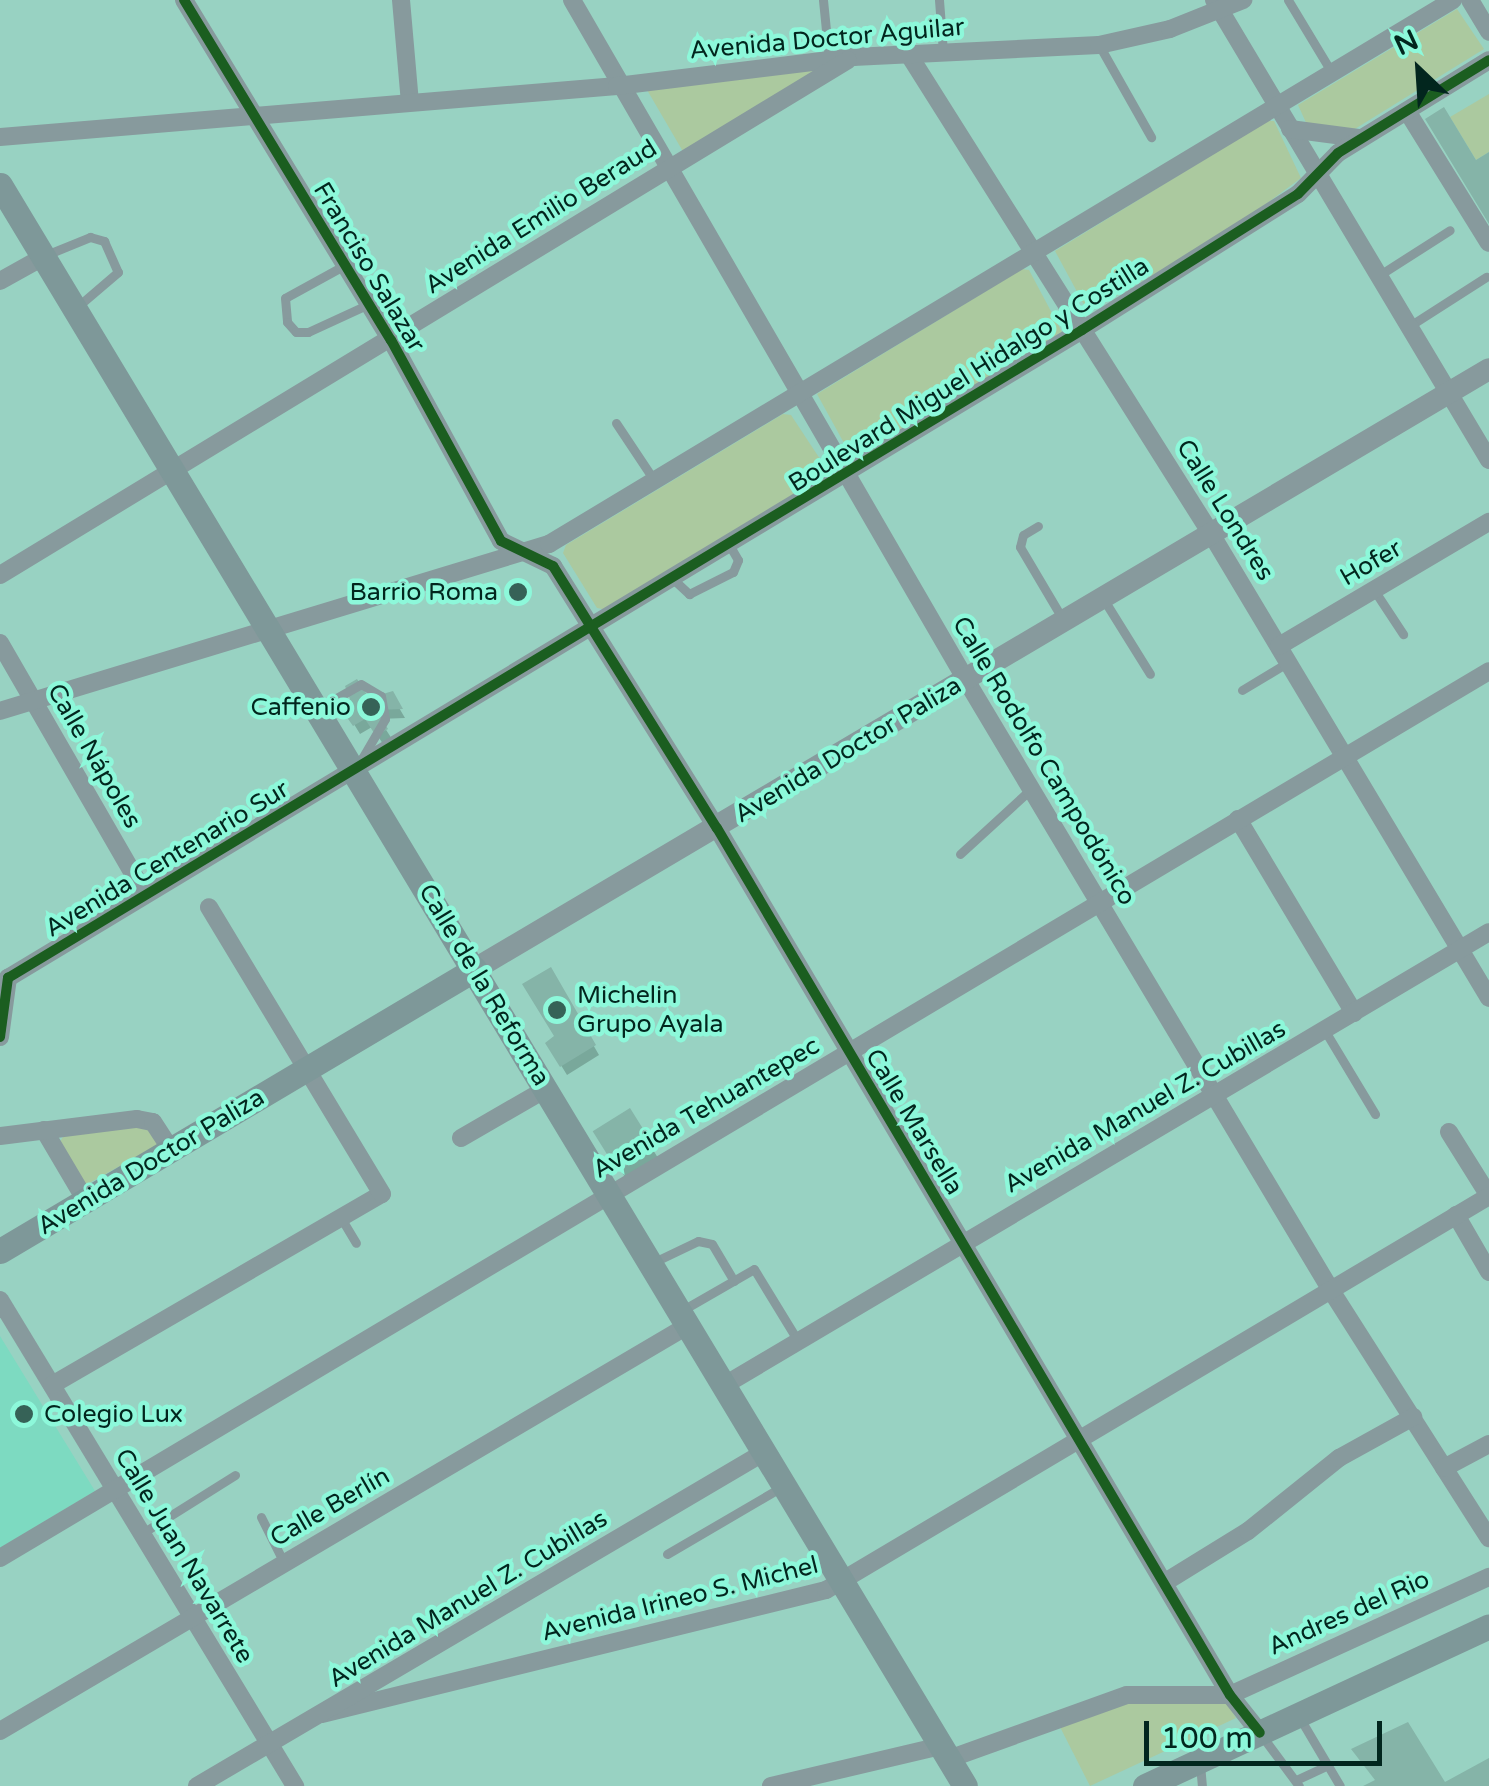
<!DOCTYPE html>
<html>
<head>
<meta charset="utf-8">
<style>
  body { margin:0 }
  #map { position:relative; width:1489px; height:1786px; overflow:hidden; background:#98d2c2; font-family:"Varela Round",sans-serif }
  div>[style] { position:absolute }
  .built>* { inset:0; background:#7ddac1 }
  .green>* { inset:0; background:#abc99f }
  .shadow>* { inset:0; background:#0003 }
  .building>* { inset:0; background:#85b4a8; transform-origin:0 0 }
  .service>* { height:9px; margin:-4.5px; padding:0 4.5px; transform-origin:4.5px; border-radius:4.5px; background:#879a9d }
  .minor>* { height:18px; margin:-9px; padding:0 9px; transform-origin:9px; border-radius:9px; background:#879a9d }
  .tertiary>* { height:22px; margin:-11px; padding:0 11px; transform-origin:11px; border-radius:11px; background:#879a9d }
  .secondary>* { height:25px; margin:-12.5px; padding:0 12.5px; transform-origin:12.5px; border-radius:12.5px; background:#7e9899 }
  .cycleway>* { height:10px; margin:-5px; padding:0 5px; transform-origin:5px; border-radius:5px; background:#1b5e20 }
  .dots>* { width:28px; height:28px; translate:-50% -50%; box-sizing:border-box; border:5px solid #8df8da; border-radius:50% }
  span { translate:-50% -50%; white-space:nowrap; text-align:center; line-height:1.15; -webkit-text-stroke:9px #8df8da; paint-order:stroke }
  .street-label { font-size:25px; color:#02261e }
  .poi-label { font-size:25px; color:#02261e }
  .right { translate:-100% -50%; text-align:right }
  .left { translate:0 -50%; text-align:left }
  .north { position:absolute; left:1369px; top:20px; width:100px; height:100px; -webkit-text-stroke:8px #8df8da; paint-order:stroke; rotate:335deg; font-size:28px; font-weight:700; line-height:40px; text-align:center; color:#02261e }
  .north::after { content:''; display:block; margin:auto; width:35px; height:45px; background:#02261e; clip-path:polygon(50% 0,100% 100%,50% 72%,0 100%) }
  .scale { position:absolute; left:1144px; top:1721px; width:238px; height:45px; box-sizing:border-box; border:5px solid #02261e; border-top:0; padding-left:12px; font-size:30px; line-height:35px; white-space:nowrap; color:#02261e; -webkit-text-stroke:8px #8df8da; paint-order:stroke }
</style>
</head>
<body>
<div id="map">
  <div class="built">
    <i style="clip-path:polygon(0 1336px,95px 1491px,0 1548px)"></i>
  </div>
  <div class="green">
    <i style="clip-path:polygon(1457px 9px,1484px 49px,1350px 132px,1308px 127px,1298px 105px)"></i>
    <i style="clip-path:polygon(829px 65px,685px 155px,643px 83px)"></i>
    <i style="clip-path:polygon(1489px 94px,1489px 152px,1476px 160px,1450px 117px)"></i>
    <i style="clip-path:polygon(1267px 121px,1274px 121px,1301px 178px,1228px 232px,1088px 312px,1055px 251px)"></i>
    <i style="clip-path:polygon(1022px 269px,1029px 270px,1062px 332px,859px 455px,850px 454px,817px 394px)"></i>
    <i style="clip-path:polygon(783px 414px,791px 415px,826px 468px,824px 477px,608px 610px,597px 608px,563px 553px,566px 545px)"></i>
    <i style="clip-path:polygon(144px 1125px,161px 1143px,84px 1186px,60px 1142px,64px 1135px)"></i>
    <i style="clip-path:polygon(1130px 1697px,1226px 1700px,1236px 1718px,1090px 1786px,1059px 1725px)"></i>
  </div>
  <div class="shadow">
    <i style="clip-path:polygon(391px 694px,405px 718px,379px 719px,392px 739px,383px 744px,372px 727px,360px 734px,343px 706px)"></i>
    <i style="clip-path:polygon(550px 970px,599px 1055px,567px 1075px,548px 1044px,558px 1037px)"></i>
    <i style="clip-path:polygon(629px 1111px,658px 1158px,625px 1177px,600px 1140px)"></i>
  </div>
  <div class="building">
    <i style="clip-path:polygon(1444px 107px,1476px 160px,1489px 152px,1489px 224px,1425px 119px)"></i>
    <i style="clip-path:polygon(357px 679px,369px 698px,393px 691px,403px 709px,376px 710px,388px 729px,376px 736px,365px 719px,353px 726px,339px 706px,350px 699px,345px 686px)"></i>
    <i style="clip-path:polygon(551px 967px,596px 1045px,560px 1067px,545px 1043px,554px 1036px,522px 984px)"></i>
    <i style="left:630px;top:1108px;width:47px;height:44px;rotate:58deg"></i>
    <i style="clip-path:polygon(1408px 1722px,1445px 1782px,1489px 1758px,1489px 1786px,1363px 1786px,1375px 1780px,1351px 1749px)"></i>
  </div>
  <div class="service">
    <i style="left:823px;top:0;width:60px;rotate:84.3deg"></i>
    <i style="left:939px;top:0;width:52px;rotate:85.6deg"></i>
    <i style="left:1288px;top:0;width:85px;rotate:58.9deg"></i>
    <i style="left:1099px;top:45px;width:106px;rotate:60.5deg"></i>
    <i style="left:46px;top:255px;width:48px;rotate:-22.2deg"></i>
    <i style="left:90px;top:237px;width:15px;rotate:16deg"></i>
    <i style="left:104px;top:241px;width:34px;rotate:66deg"></i>
    <i style="left:118px;top:272px;width:54px;rotate:139.5deg"></i>
    <i style="left:345px;top:265px;width:68px;rotate:151.2deg"></i>
    <i style="left:285px;top:298px;width:24px;rotate:85deg"></i>
    <i style="left:287px;top:322px;width:13px;rotate:48deg"></i>
    <i style="left:296px;top:332px;width:12px"></i>
    <i style="left:308px;top:332px;width:67px;rotate:-24.7deg"></i>
    <i style="left:1378px;top:276px;width:85px;rotate:-32.6deg"></i>
    <i style="left:1408px;top:327px;width:93px;rotate:-32.7deg"></i>
    <i style="left:616px;top:423px;width:69px;rotate:56.3deg"></i>
    <i style="left:1038px;top:526px;width:17px;rotate:149deg"></i>
    <i style="left:1023px;top:535px;width:12px;rotate:104deg"></i>
    <i style="left:1020px;top:547px;width:82px;rotate:59.4deg"></i>
    <i style="left:674px;top:580px;width:21px;rotate:43deg"></i>
    <i style="left:689px;top:594px;width:49px;rotate:-26.6deg"></i>
    <i style="left:733px;top:572px;width:13px;rotate:-67deg"></i>
    <i style="left:738px;top:560px;width:16px;rotate:-120deg"></i>
    <i style="left:1374px;top:590px;width:53px;rotate:56.6deg"></i>
    <i style="left:1104px;top:600px;width:87px;rotate:58.1deg"></i>
    <i style="left:1242px;top:690px;width:52px;rotate:-31deg"></i>
    <i style="left:319px;top:708px;width:48px;rotate:-29.7deg"></i>
    <i style="left:361px;top:684px;width:23px;rotate:31deg"></i>
    <i style="left:381px;top:696px;width:23px;rotate:80deg"></i>
    <i style="left:385px;top:719px;width:48px;rotate:120.3deg"></i>
    <i style="left:960px;top:854px;width:96px;rotate:-42.5deg"></i>
    <i style="left:1325px;top:1031px;width:97px;rotate:58.9deg"></i>
    <i style="left:341px;top:1218px;width:29px;rotate:59deg"></i>
    <i style="left:652px;top:1263px;width:51px;rotate:-25.6deg"></i>
    <i style="left:698px;top:1241px;width:14px;rotate:12deg"></i>
    <i style="left:712px;top:1244px;width:43px;rotate:59.3deg"></i>
    <i style="left:681px;top:1311px;width:84px;rotate:-29.9deg"></i>
    <i style="left:754px;top:1269px;width:84px;rotate:58.6deg"></i>
    <i style="left:261px;top:1517px;width:51px;rotate:63.4deg"></i>
    <i style="left:141px;top:1534px;width:111px;rotate:-32.1deg"></i>
    <i style="left:667px;top:1554px;width:131px;rotate:-30.3deg"></i>
    <i style="left:1298px;top:1715px;width:82px;rotate:59.4deg"></i>
    <i style="left:1262px;top:1736px;width:62px;rotate:53.5deg"></i>
    <i style="left:1200px;top:1764px;width:22px;rotate:85deg"></i>
    <i style="left:1296px;top:1780px;width:35px;rotate:-25deg"></i>
  </div>
  <div class="minor">
    <i style="left:184px;top:0;width:398px;rotate:58.7deg"></i>
    <i style="left:391px;top:340px;width:229px;rotate:61.3deg"></i>
    <i style="left:501px;top:541px;width:58px;rotate:25.7deg"></i>
    <i style="left:553px;top:566px;width:309px;rotate:58deg"></i>
    <i style="left:717px;top:828px;width:1007px;rotate:59.39deg"></i>
    <i style="left:1230px;top:1695px;width:48px;rotate:51.7deg"></i>
    <i style="left:401px;top:0;width:102px;rotate:85deg"></i>
    <i style="left:572px;top:0;width:786px;rotate:59.91deg"></i>
    <i style="left:966px;top:680px;width:713px;rotate:59.12deg"></i>
    <i style="left:1332px;top:1292px;width:292px;rotate:57.5deg"></i>
    <i style="left:1214px;top:0;width:536px;rotate:59.13deg"></i>
    <i style="left:1470px;top:0;width:37px;rotate:59deg"></i>
    <i style="left:909px;top:55px;width:564px;rotate:57.75deg"></i>
    <i style="left:1210px;top:532px;width:543px;rotate:59.09deg"></i>
    <i style="left:1407px;top:111px;width:155px;rotate:58.2deg"></i>
    <i style="left:1290px;top:129px;width:69px;rotate:7.5deg"></i>
    <i style="left:0;top:137px;width:619px;rotate:-4.73deg"></i>
    <i style="left:617px;top:86px;width:238px;rotate:-7deg"></i>
    <i style="left:853px;top:57px;width:246px;rotate:-2.8deg"></i>
    <i style="left:1099px;top:45px;width:73px;rotate:-12.7deg"></i>
    <i style="left:1170px;top:29px;width:79px;rotate:-21.7deg"></i>
    <i style="left:0;top:281px;width:51px;rotate:-29.1deg"></i>
    <i style="left:0;top:575px;width:992px;rotate:-31.27deg"></i>
    <i style="left:0;top:643px;width:290px;rotate:60deg"></i>
    <i style="left:1279px;top:646px;width:244px;rotate:-30.6deg"></i>
    <i style="left:0;top:711px;width:574px;rotate:-16.92deg"></i>
    <i style="left:549px;top:544px;width:1055px;rotate:-31.04deg"></i>
    <i style="left:1238px;top:819px;width:226px;rotate:59.1deg"></i>
    <i style="left:0;top:1037px;width:60px;rotate:-82.3deg"></i>
    <i style="left:8px;top:978px;width:1254px;rotate:-31.1deg"></i>
    <i style="left:1082px;top:330px;width:255px;rotate:-32.2deg"></i>
    <i style="left:1298px;top:194px;width:57px;rotate:-45.7deg"></i>
    <i style="left:1338px;top:153px;width:177px;rotate:-31.6deg"></i>
    <i style="left:44px;top:1130px;width:82px;rotate:59.4deg"></i>
    <i style="left:1449px;top:1132px;width:75px;rotate:58deg"></i>
    <i style="left:0;top:1136px;width:138px;rotate:-7.1deg"></i>
    <i style="left:137px;top:1119px;width:16px;rotate:11deg"></i>
    <i style="left:153px;top:1122px;width:33px;rotate:57deg"></i>
    <i style="left:461px;top:1138px;width:98px;rotate:-30deg"></i>
    <i style="left:1456px;top:1215px;width:66px;rotate:59.9deg"></i>
    <i style="left:0;top:1300px;width:569px;rotate:58.74deg"></i>
    <i style="left:52px;top:1385px;width:381px;rotate:-30.1deg"></i>
    <i style="left:382px;top:1194px;width:335px;rotate:-121.1deg"></i>
    <i style="left:723px;top:1386px;width:890px;rotate:-30.65deg"></i>
    <i style="left:1444px;top:1468px;width:51px;rotate:-28.1deg"></i>
    <i style="left:0;top:1558px;width:1733px;rotate:-30.78deg"></i>
    <i style="left:1167px;top:1581px;width:95px;rotate:-31.7deg"></i>
    <i style="left:1248px;top:1531px;width:117px;rotate:-38.7deg"></i>
    <i style="left:1339px;top:1458px;width:85px;rotate:-29deg"></i>
    <i style="left:322px;top:1714px;width:519px;rotate:-13.82deg"></i>
    <i style="left:826px;top:1590px;width:771px;rotate:-30.72deg"></i>
    <i style="left:0;top:1731px;width:797px;rotate:-30.52deg"></i>
    <i style="left:946px;top:1760px;width:192px;rotate:-19.8deg"></i>
    <i style="left:1127px;top:1695px;width:103px"></i>
    <i style="left:1230px;top:1695px;width:285px;rotate:-24.5deg"></i>
    <i style="left:197px;top:1786px;width:657px;rotate:-30.47deg"></i>
    <i style="left:771px;top:1786px;width:170px;rotate:-13.3deg"></i>
  </div>
  <div class="tertiary">
    <i style="left:475px;top:969px;width:1178px;rotate:-30.61deg"></i>
  </div>
  <div class="secondary">
    <i style="left:0;top:185px;width:1869px;rotate:58.92deg"></i>
    <i style="left:0;top:1251px;width:552px;rotate:-30.7deg"></i>
    <i style="left:1145px;top:1786px;width:379px;rotate:-24.9deg"></i>
  </div>
  <div class="cycleway">
    <i style="left:184px;top:0;width:398px;rotate:58.7deg"></i>
    <i style="left:391px;top:340px;width:229px;rotate:61.3deg"></i>
    <i style="left:501px;top:541px;width:58px;rotate:25.7deg"></i>
    <i style="left:553px;top:566px;width:309px;rotate:58deg"></i>
    <i style="left:717px;top:828px;width:1007px;rotate:59.39deg"></i>
    <i style="left:1230px;top:1695px;width:48px;rotate:51.7deg"></i>
    <i style="left:0;top:1037px;width:60px;rotate:-82.3deg"></i>
    <i style="left:8px;top:978px;width:1254px;rotate:-31.1deg"></i>
    <i style="left:1082px;top:330px;width:255px;rotate:-32.2deg"></i>
    <i style="left:1298px;top:194px;width:57px;rotate:-45.7deg"></i>
    <i style="left:1338px;top:153px;width:177px;rotate:-31.6deg"></i>
  </div>
  <div class="dots">
    <i style="left:518px;top:592px;background:#366257"></i>
    <i style="left:371px;top:707px;background:#366257"></i>
    <i style="left:557px;top:1010px;background:#366257"></i>
    <i style="left:24px;top:1414px;background:#366257"></i>
  </div>
  <div class="street-label">
    <span style="left:827px;top:39px;rotate:-5deg">Avenida Doctor Aguilar</span>
    <span style="left:541px;top:217px;rotate:-32deg">Avenida Emilio Beraud</span>
    <span style="left:369px;top:267px;rotate:59deg">Franciso Salazar</span>
    <span style="left:969px;top:375px;rotate:-32deg">Boulevard Miguel Hidalgo y Costilla</span>
    <span style="left:1225px;top:510px;rotate:58deg">Calle Londres</span>
    <span style="left:1371px;top:563px;rotate:-30deg">Hofer</span>
    <span style="left:848px;top:750px;rotate:-31deg">Avenida Doctor Paliza</span>
    <span style="left:94px;top:756px;rotate:60deg">Calle Nápoles</span>
    <span style="left:1044px;top:761px;rotate:59deg">Calle Rodolfo Campodónico</span>
    <span style="left:167px;top:859px;rotate:-31deg">Avenida Centenario Sur</span>
    <span style="left:484px;top:985px;rotate:59deg">Calle de la Reforma</span>
    <span style="left:1145px;top:1107px;rotate:-30deg">Avenida Manuel Z. Cubillas</span>
    <span style="left:706px;top:1108px;rotate:-30deg">Avenida Tehuantepec</span>
    <span style="left:914px;top:1122px;rotate:59deg">Calle Marsella</span>
    <span style="left:151px;top:1162px;rotate:-31deg">Avenida Doctor Paliza</span>
    <span style="left:330px;top:1507px;rotate:-30deg">Calle Berlín</span>
    <span style="left:184px;top:1556px;rotate:59deg">Calle Juan Navarrete</span>
    <span style="left:468px;top:1599px;rotate:-31deg">Avenida Manuel Z. Cubillas</span>
    <span style="left:680px;top:1599px;rotate:-14deg">Avenida Irineo S. Michel</span>
    <span style="left:1349px;top:1613px;rotate:-24deg">Andres del Rio</span>
  </div>
  <div class="poi-label">
    <span class="right" style="left:498px;top:592px">Barrio Roma</span>
    <span class="right" style="left:351px;top:707px">Caffenio</span>
    <span class="left" style="left:577px;top:1010px">Michelin<br>Grupo Ayala</span>
    <span class="left" style="left:44px;top:1414px">Colegio Lux</span>
  </div>
  <div class="north">N</div>
  <div class="scale">100 m</div>
</div>
</body>
</html>
